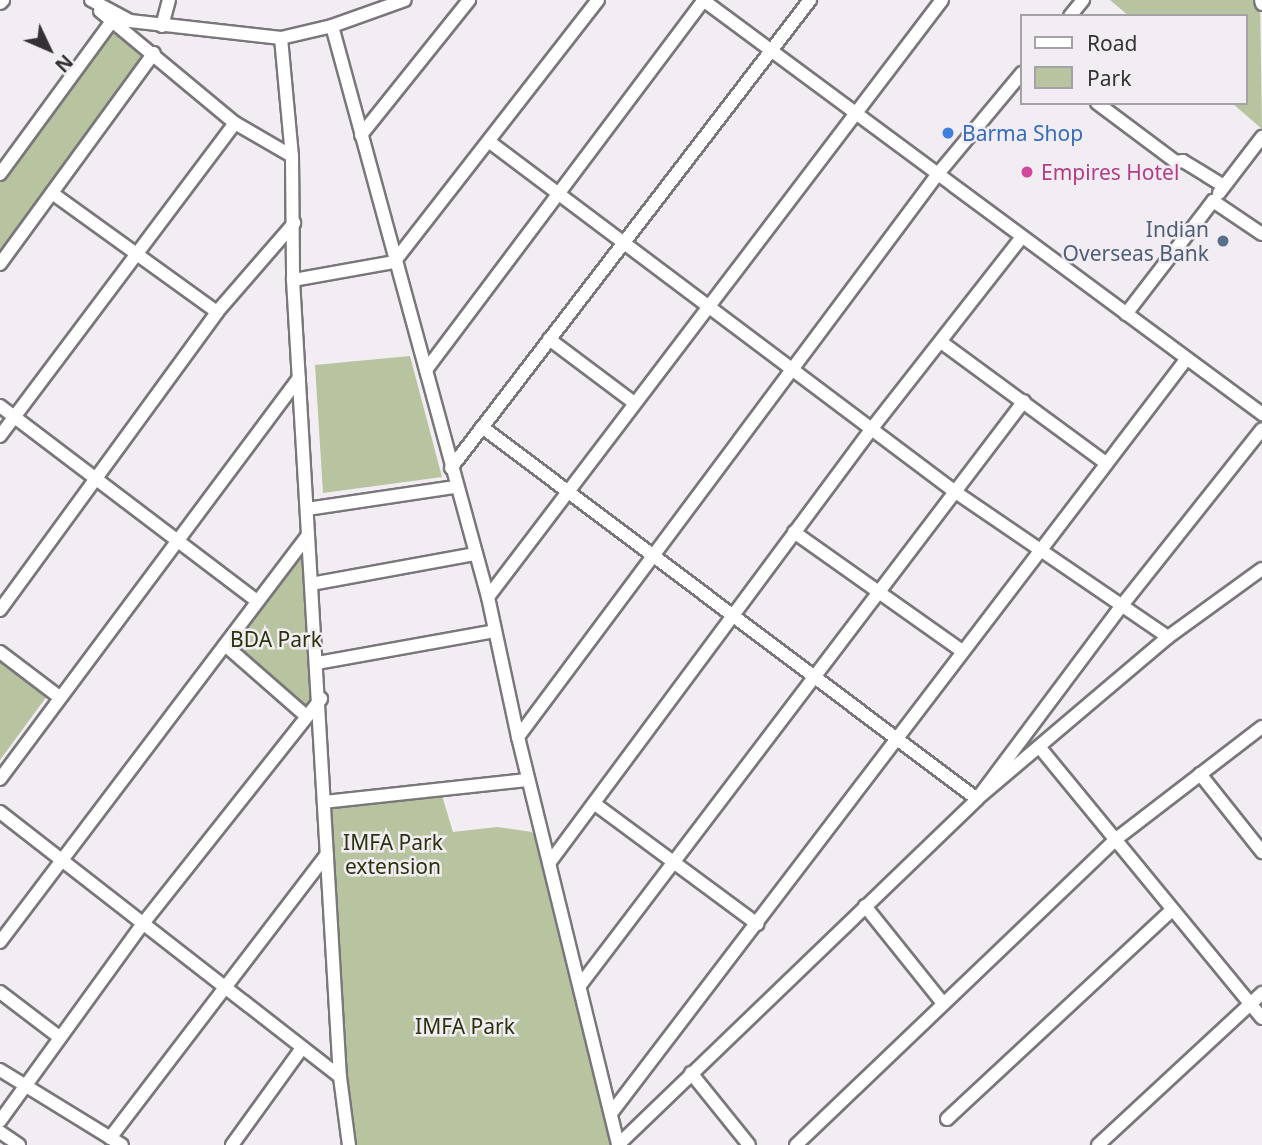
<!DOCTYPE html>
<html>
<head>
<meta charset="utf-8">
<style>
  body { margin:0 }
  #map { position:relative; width:1262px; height:1145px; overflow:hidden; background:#f1edf2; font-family:"Noto Sans",sans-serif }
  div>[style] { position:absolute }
  .green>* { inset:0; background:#b8c39f }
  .roads { filter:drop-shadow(2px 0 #7a777b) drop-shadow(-2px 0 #7a777b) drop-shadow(0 2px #7a777b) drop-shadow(0 -2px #7a777b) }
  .minor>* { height:12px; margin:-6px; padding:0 6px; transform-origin:6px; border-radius:6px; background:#fff }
  .tertiary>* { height:14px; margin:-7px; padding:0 7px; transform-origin:7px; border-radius:7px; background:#fff }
  .dots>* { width:19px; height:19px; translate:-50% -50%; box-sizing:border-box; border:4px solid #f1edf2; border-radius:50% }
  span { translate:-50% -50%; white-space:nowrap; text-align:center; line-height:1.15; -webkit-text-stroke:5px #f1edf2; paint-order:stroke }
  .shop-label { font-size:21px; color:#366cbe }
  .left { translate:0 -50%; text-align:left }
  .hotel-label { font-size:21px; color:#b23c85 }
  .service-label { font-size:21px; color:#4e5e75 }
  .right { translate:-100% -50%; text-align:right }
  .park-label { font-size:21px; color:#2a330c }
  .legend { position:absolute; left:1020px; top:14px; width:228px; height:91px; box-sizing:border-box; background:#f1edf2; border:2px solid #a5a2a6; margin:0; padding:9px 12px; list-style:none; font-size:21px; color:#333133 }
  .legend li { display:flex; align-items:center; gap:14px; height:35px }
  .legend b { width:35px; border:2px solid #a5a2a6 }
  .north { position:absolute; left:14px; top:14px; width:70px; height:70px; -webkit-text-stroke:5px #f1edf2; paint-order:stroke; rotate:134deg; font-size:19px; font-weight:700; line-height:28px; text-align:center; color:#333133 }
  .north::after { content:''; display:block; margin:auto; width:24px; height:32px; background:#333133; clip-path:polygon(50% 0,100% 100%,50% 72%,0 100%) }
</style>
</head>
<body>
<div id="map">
  <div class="green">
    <i style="clip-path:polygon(1110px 0,1260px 0,1262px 129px,1232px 103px,1246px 103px,1246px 16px,1129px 16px)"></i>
    <i style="clip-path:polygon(108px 17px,154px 53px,0 264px,0 168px)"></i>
    <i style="clip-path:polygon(410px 356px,442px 477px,323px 493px,315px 365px)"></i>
    <i style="clip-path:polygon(308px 535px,321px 699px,305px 715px,225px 645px)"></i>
    <i style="clip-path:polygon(0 654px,50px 692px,0 760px)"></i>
    <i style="clip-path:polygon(440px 789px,453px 832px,497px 827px,532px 832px,550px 862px,618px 1145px,350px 1145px,324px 802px)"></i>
  </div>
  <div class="roads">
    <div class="minor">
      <i style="left:91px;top:0;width:44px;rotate:28.3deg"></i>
      <i style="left:130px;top:21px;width:152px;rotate:6.4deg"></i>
      <i style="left:281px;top:38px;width:52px;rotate:-13.2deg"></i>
      <i style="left:332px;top:26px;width:77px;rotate:-19.6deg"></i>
      <i style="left:703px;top:0;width:696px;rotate:36.52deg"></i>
      <i style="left:1261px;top:0;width:4px;rotate:76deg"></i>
      <i style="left:100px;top:11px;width:175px;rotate:39.7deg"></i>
      <i style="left:235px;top:123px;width:66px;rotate:30.1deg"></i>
      <i style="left:1070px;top:16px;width:21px;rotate:-51deg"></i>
      <i style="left:162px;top:26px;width:27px;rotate:-75deg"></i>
      <i style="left:332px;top:26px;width:592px;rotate:74.72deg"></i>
      <i style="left:488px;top:597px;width:143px;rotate:77.9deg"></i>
      <i style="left:518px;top:737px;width:420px;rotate:76.2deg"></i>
      <i style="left:281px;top:38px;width:119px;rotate:84.7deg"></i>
      <i style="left:292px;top:156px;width:124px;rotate:89.5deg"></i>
      <i style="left:293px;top:280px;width:798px;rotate:86.63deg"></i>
      <i style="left:340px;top:1077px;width:69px;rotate:82.5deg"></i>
      <i style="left:1097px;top:103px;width:99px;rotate:36.8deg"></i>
      <i style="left:1176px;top:162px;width:7px;rotate:-8deg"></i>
      <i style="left:1183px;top:161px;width:48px;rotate:31.4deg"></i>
      <i style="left:361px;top:135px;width:173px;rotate:-51.3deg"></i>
      <i style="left:491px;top:143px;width:579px;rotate:36.93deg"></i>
      <i style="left:954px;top:491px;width:259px;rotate:34.3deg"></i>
      <i style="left:0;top:174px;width:190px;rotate:-53.8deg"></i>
      <i style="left:52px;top:193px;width:203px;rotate:35.8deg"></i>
      <i style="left:1219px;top:193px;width:71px;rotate:-52.5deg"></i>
      <i style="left:0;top:264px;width:261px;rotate:-53.9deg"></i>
      <i style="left:293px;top:280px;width:103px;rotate:-10.1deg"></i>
      <i style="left:394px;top:262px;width:332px;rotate:-52.1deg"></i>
      <i style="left:1126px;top:314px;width:143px;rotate:-52.4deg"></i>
      <i style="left:1213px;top:201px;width:59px;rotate:34deg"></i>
      <i style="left:549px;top:339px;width:105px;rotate:36.9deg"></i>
      <i style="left:941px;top:342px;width:205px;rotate:36.3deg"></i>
      <i style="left:426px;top:370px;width:463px;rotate:-53.1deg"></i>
      <i style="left:0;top:406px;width:323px;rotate:37.2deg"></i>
      <i style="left:482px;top:427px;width:619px;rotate:36.93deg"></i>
      <i style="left:977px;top:799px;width:244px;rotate:-53.2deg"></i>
      <i style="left:1123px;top:604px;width:223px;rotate:-51.5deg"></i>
      <i style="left:0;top:436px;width:391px;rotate:-53.1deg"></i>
      <i style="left:451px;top:468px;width:590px;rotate:-52.51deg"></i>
      <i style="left:307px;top:509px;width:150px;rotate:-8.5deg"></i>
      <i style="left:794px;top:532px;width:206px;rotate:35.3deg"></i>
      <i style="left:311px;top:584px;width:166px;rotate:-10.4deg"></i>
      <i style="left:488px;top:597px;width:750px;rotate:-52.75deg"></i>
      <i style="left:0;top:610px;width:369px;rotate:-53.9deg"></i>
      <i style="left:217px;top:312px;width:118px;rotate:-49.1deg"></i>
      <i style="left:225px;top:645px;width:106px;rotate:41.2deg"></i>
      <i style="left:0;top:652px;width:73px;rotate:37.2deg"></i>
      <i style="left:317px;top:663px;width:180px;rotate:-10.2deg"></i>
      <i style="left:518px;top:737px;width:701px;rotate:-53.29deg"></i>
      <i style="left:937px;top:175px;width:133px;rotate:-50.2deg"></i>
      <i style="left:1041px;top:749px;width:348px;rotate:50.6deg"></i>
      <i style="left:1200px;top:774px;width:100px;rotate:51.5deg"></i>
      <i style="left:0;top:779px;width:500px;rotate:-53.29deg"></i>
      <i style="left:324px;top:802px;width:205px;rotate:-6.2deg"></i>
      <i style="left:595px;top:804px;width:202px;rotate:36.5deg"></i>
      <i style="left:0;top:812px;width:431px;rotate:37.9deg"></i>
      <i style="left:550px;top:862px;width:542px;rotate:-53.41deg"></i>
      <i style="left:873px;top:427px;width:240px;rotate:-51.9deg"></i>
      <i style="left:865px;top:906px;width:123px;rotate:51.3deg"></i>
      <i style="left:0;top:942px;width:510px;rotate:-52.88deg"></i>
      <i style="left:581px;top:984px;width:732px;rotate:-52.77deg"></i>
      <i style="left:0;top:992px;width:74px;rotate:37.3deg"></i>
      <i style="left:0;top:1070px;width:143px;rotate:31.6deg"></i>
      <i style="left:691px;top:1073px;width:92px;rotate:51.1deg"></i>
      <i style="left:612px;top:1112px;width:945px;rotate:-52.66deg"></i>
      <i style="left:947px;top:1119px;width:307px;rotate:-42.9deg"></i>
      <i style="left:0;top:1121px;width:241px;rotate:-54.1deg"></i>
      <i style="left:141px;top:926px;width:290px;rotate:-51.6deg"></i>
      <i style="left:0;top:1132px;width:23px;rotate:34deg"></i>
      <i style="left:110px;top:1138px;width:357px;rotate:-52.6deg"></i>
      <i style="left:232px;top:1145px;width:120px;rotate:-54.2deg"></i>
      <i style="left:618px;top:1145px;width:499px;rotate:-43.9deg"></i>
      <i style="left:977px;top:799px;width:250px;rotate:-40.3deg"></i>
      <i style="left:1168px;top:637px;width:116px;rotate:-35.9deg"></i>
      <i style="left:796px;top:1145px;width:443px;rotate:-43.7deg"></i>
      <i style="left:1116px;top:839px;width:184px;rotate:-37.5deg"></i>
      <i style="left:1098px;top:1145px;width:224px;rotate:-42.8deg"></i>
    </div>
    <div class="tertiary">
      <i style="left:0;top:2px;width:3px;rotate:-45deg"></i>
    </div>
  </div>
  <div class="dots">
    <i style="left:948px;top:133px;background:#3f7fe0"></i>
    <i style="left:1027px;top:172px;background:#d1479c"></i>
    <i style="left:1223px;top:241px;background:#5c6f8a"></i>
  </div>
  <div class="shop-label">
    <span class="left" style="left:962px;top:133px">Barma Shop</span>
  </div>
  <div class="hotel-label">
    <span class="left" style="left:1041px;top:172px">Empires Hotel</span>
  </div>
  <div class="service-label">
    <span class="right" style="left:1209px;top:241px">Indian<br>Overseas Bank</span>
  </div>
  <div class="park-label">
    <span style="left:276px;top:639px">BDA Park</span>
    <span style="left:393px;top:854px">IMFA Park<br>extension</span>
    <span style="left:465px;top:1026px">IMFA Park</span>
  </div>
  <ul class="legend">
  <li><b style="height:9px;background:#fff"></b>Road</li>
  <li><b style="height:19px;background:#b8c39f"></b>Park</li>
  </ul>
  <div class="north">N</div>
</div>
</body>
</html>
